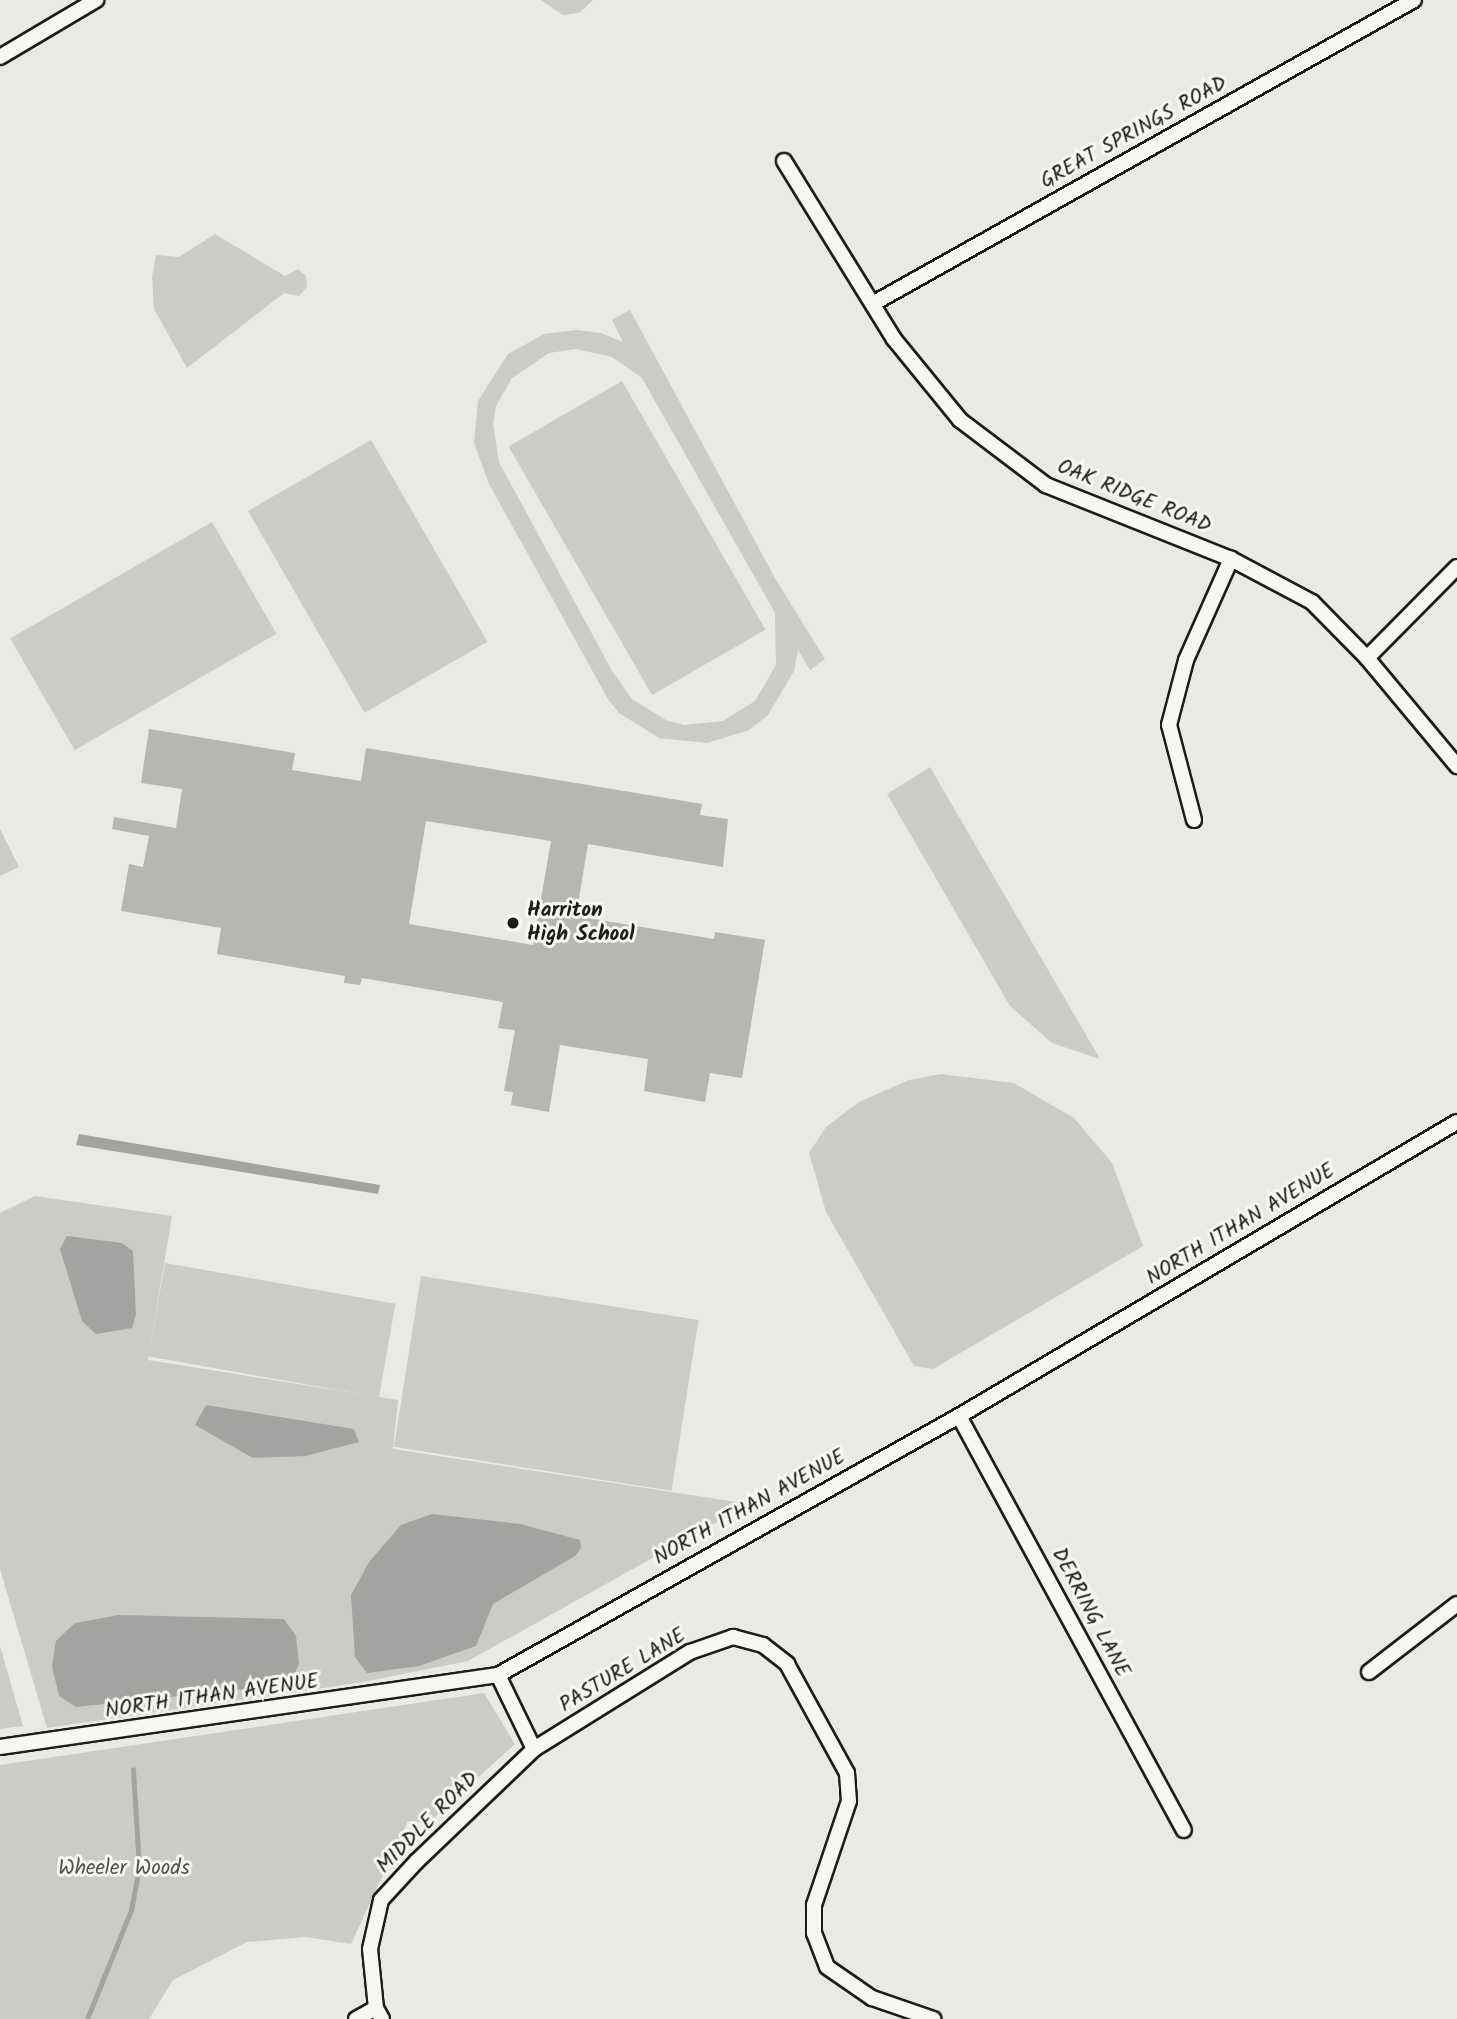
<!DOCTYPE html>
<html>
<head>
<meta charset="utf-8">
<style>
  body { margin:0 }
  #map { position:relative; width:1457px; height:2019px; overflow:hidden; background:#e9e9e5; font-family:Kalam,sans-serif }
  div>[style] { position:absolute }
  .green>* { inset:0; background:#cbcbc7; transform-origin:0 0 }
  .water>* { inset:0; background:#a3a3a1 }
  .stream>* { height:5px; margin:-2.5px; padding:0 2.5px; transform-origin:2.5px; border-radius:2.5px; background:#a3a3a1 }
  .building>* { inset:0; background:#b6b6b3 }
  .roads { filter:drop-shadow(2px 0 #1c1c1c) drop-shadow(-2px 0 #1c1c1c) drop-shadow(0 2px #1c1c1c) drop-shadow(0 -2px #1c1c1c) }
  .street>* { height:14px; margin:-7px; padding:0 7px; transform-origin:7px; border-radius:7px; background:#f6f6f2 }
  .dots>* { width:19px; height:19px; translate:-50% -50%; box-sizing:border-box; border:4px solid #f6f6f2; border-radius:50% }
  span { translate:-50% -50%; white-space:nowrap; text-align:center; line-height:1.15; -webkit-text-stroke:6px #f6f6f2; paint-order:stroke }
  .street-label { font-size:21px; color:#1c1c1c }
  .poi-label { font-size:21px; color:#1c1c1c; font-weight:700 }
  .left { translate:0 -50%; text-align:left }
  .park-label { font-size:21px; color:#51514f }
</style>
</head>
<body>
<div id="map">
  <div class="green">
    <i style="clip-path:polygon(541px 0,593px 0,579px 13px,563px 15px)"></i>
    <i style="clip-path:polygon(215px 234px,285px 276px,298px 269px,306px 276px,307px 287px,299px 296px,284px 293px,187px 368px,154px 309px,152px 277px,156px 255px,179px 257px)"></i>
    <i style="clip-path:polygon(evenodd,630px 310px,776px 580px,825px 659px,810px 670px,798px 650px,794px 671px,768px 715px,749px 730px,707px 743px,659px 738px,619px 713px,608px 699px,489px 484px,474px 443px,478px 401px,508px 354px,544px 334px,576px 330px,601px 333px,623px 342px,612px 320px,630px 310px,576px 349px,612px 357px,642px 378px,775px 613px,776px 665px,755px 701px,723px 721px,684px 725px,666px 720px,632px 699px,611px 669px,499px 462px,493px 424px,496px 406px,512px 378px,549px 353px,576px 349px)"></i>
    <i style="left:622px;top:381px;width:287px;height:131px;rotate:60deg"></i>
    <i style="left:371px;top:440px;width:233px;height:142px;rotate:60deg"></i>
    <i style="left:212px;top:522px;width:129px;height:233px;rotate:60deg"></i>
    <i style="clip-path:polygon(930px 767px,1100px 1059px,1052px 1043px,1010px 1006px,887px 794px)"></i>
    <i style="clip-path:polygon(0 829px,19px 867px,0 876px)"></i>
    <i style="clip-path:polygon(941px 1074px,1014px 1083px,1074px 1118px,1112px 1163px,1143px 1246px,933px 1369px,914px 1366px,826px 1212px,809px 1153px,826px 1127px,859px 1102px,909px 1080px)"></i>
    <i style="clip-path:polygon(35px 1196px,172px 1216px,148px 1360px,398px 1400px,393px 1449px,749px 1504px,468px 1661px,358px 1683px,47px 1728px,0 1569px,0 1213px)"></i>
    <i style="left:165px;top:1263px;width:234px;height:95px;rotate:10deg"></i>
    <i style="left:421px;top:1276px;width:281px;height:173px;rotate:9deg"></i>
    <i style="clip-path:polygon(0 1646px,23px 1726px,0 1729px)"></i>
    <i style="clip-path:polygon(484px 1693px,515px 1744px,428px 1823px,408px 1821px,351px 1944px,306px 1937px,247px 1942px,173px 1980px,149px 2019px,0 2019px,0 1765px)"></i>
  </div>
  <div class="water">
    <i style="clip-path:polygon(79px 1134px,380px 1185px,378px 1194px,76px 1145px)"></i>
    <i style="clip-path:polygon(67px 1236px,122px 1243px,133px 1251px,136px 1315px,132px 1328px,96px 1334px,82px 1321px,60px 1249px)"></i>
    <i style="clip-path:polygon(206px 1405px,354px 1429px,359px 1442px,305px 1456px,253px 1458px,195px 1425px)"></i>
    <i style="clip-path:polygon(432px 1514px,520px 1524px,580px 1540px,581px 1548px,575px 1556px,493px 1604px,476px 1646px,419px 1666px,367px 1673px,355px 1657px,351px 1595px,369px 1562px,401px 1525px)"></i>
    <i style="clip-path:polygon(119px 1615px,284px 1619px,296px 1636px,299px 1663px,291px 1684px,76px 1707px,59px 1696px,52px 1666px,56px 1641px,75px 1623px)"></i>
  </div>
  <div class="stream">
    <i style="left:87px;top:2019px;width:118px;rotate:-68deg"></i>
    <i style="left:131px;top:1910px;width:43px;rotate:-79.2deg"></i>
    <i style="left:139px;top:1868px;width:99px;rotate:-93.5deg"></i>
  </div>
  <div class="building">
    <i style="clip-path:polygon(evenodd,149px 729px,295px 753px,292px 770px,361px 781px,366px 748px,702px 804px,700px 815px,728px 819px,723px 867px,588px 844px,576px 916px,714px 939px,715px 932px,765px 940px,742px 1078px,710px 1073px,705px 1102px,644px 1091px,648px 1059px,560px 1045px,549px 1112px,511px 1105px,513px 1092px,504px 1091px,515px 1030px,498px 1028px,503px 1002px,362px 978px,360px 985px,344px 983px,345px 976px,217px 954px,221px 928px,121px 911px,129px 864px,143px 867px,149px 836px,112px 829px,114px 817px,176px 828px,182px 789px,141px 783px,149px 729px,426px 821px,551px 841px,533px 945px,409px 924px,426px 821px)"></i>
  </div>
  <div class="roads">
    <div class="street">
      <i style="left:0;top:57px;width:112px;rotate:-30.7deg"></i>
      <i style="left:784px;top:161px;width:209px;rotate:58.3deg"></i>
      <i style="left:894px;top:339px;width:104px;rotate:50.8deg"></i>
      <i style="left:960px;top:420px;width:108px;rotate:37.1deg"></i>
      <i style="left:1046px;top:485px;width:199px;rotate:21.8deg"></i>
      <i style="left:1231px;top:559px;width:92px;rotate:28deg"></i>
      <i style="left:1312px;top:602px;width:78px;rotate:45.5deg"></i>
      <i style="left:1367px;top:658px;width:141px;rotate:50.2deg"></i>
      <i style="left:874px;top:303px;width:619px;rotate:-29.3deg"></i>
      <i style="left:1367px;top:658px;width:128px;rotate:-45.3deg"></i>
      <i style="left:1194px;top:820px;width:98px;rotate:-104.7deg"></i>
      <i style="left:1169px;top:725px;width:67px;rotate:-75.3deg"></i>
      <i style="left:1186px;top:660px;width:111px;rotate:-66deg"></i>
      <i style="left:959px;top:1416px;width:471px;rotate:61.5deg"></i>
      <i style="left:1369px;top:1672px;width:111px;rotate:-37.7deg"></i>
      <i style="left:498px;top:1675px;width:82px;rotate:64.1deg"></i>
      <i style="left:0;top:1747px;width:503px;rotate:-8.23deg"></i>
      <i style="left:498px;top:1675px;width:529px;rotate:-29.33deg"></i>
      <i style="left:959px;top:1416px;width:578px;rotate:-30.56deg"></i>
      <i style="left:356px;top:2019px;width:23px;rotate:-29deg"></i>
      <i style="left:382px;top:2019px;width:13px;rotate:-119deg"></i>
      <i style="left:376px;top:2008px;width:59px;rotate:-95.8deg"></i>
      <i style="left:370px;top:1949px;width:50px;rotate:-77.3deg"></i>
      <i style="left:381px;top:1900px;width:53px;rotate:-47.3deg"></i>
      <i style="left:417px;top:1861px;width:162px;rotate:-43.7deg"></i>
      <i style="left:534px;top:1749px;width:184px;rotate:-31.9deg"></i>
      <i style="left:690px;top:1652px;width:46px;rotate:-19.2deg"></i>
      <i style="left:733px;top:1637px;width:31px;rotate:15deg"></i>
      <i style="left:763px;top:1645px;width:31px;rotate:38deg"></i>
      <i style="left:787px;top:1664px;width:124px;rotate:61.2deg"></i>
      <i style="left:847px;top:1773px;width:28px;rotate:86deg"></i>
      <i style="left:849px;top:1801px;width:110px;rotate:108.6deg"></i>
      <i style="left:814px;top:1905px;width:28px;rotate:90deg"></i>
      <i style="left:814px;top:1933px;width:36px;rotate:69deg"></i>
      <i style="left:827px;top:1967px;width:55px;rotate:34.6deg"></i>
      <i style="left:872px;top:1998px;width:65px;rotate:19deg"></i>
    </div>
  </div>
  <div class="dots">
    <i style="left:513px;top:923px;background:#1c1c1c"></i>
  </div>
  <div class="street-label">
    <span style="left:1134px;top:133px;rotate:-29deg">GREAT SPRINGS ROAD</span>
    <span style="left:1134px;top:497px;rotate:22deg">OAK RIDGE ROAD</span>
    <span style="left:1241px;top:1225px;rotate:-31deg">NORTH ITHAN AVENUE</span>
    <span style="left:750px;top:1508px;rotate:-29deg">NORTH ITHAN AVENUE</span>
    <span style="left:1090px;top:1613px;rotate:62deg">DERRING LANE</span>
    <span style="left:623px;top:1671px;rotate:-31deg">PASTURE LANE</span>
    <span style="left:212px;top:1697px;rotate:-8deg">NORTH ITHAN AVENUE</span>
    <span style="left:428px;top:1823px;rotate:-45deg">MIDDLE ROAD</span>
  </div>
  <div class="poi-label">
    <span class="left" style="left:527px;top:923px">Harriton<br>High School</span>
  </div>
  <div class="park-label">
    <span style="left:124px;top:1869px">Wheeler Woods</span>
  </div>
</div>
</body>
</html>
